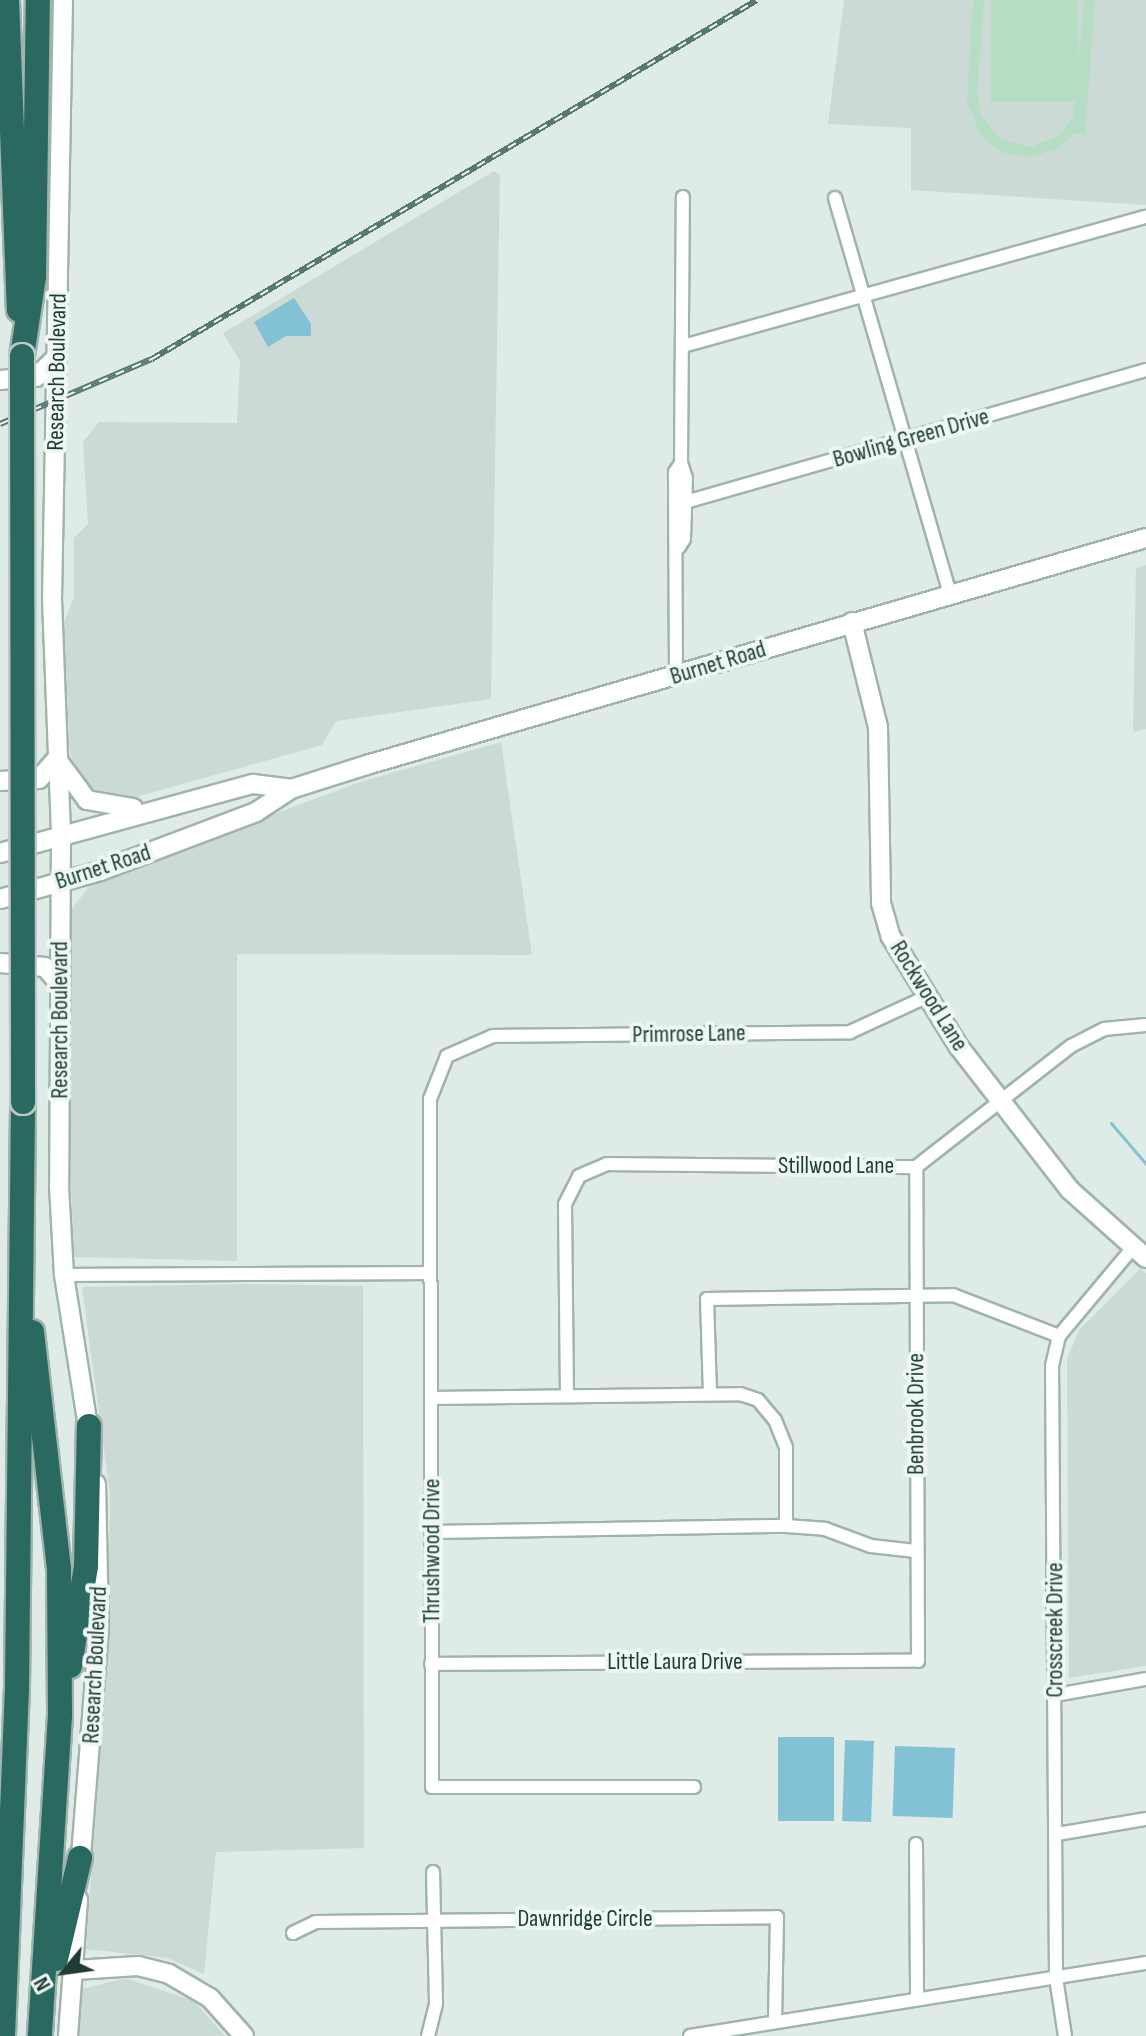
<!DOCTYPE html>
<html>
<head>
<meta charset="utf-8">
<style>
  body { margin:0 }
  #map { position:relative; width:1146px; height:2036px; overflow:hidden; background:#deebe6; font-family:"Sofia Sans Condensed",sans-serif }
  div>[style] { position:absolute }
  .built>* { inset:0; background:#ccdad5 }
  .green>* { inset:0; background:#b5ddc3; transform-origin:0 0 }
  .water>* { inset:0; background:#82c2d4; transform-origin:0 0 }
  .stream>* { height:3px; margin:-1.5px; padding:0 1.5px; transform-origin:1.5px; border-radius:1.5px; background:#82c2d4 }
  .roads { filter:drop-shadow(2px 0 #a1b3ad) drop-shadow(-2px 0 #a1b3ad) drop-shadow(0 2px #a1b3ad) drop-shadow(0 -2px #a1b3ad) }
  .street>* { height:12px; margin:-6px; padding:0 6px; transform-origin:6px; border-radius:6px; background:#fff }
  .secondary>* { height:18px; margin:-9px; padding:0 9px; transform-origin:9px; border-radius:9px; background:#fff }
  .highway>* { height:24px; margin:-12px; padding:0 12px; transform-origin:12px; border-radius:12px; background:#296960 }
  .rail>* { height:6px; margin-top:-3px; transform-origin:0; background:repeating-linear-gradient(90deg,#eef7f3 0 9px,#597771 0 18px); box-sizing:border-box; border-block:2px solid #597771 }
  .bridges { filter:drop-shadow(2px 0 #c0c8c6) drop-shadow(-2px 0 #c0c8c6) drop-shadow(0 2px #c0c8c6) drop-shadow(0 -2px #c0c8c6) }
  .highway-bridge>* { height:24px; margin:-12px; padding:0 12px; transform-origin:12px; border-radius:12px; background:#296960 }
  span { translate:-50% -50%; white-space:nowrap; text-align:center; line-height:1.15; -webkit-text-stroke:8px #eef7f3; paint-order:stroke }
  .street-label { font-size:24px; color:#1f3b35 }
  .north { position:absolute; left:24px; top:1932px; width:80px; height:80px; -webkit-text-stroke:6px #eef7f3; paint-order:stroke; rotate:241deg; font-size:22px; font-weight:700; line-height:32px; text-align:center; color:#1f3b35 }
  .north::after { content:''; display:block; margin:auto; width:28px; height:36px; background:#1f3b35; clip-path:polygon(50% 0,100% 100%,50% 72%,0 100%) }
</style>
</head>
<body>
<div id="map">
  <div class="built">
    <i style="clip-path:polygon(844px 0,1146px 0,1146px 205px,911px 190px,911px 128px,828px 124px)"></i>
    <i style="clip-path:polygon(494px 171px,500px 174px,491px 699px,336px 721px,322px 745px,136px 797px,114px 798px,85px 785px,70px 754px,64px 623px,74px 597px,74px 538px,88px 524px,83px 442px,99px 422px,237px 423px,240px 361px,223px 333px)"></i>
    <i style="clip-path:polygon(1146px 565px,1146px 729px,1133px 732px,1136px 568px)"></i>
    <i style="clip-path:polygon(501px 742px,532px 955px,237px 954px,237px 1261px,74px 1257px,70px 1158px,72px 909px,93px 881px,363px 781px)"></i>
    <i style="clip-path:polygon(1140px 1269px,1146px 1273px,1146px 1666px,1069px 1678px,1067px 1359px,1079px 1330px)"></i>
    <i style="clip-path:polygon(247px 1284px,363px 1286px,364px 1848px,216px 1852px,204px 1974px,167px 1958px,86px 1949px,108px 1641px,110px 1494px,82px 1287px)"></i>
    <i style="clip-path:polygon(125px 1978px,194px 2001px,225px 2036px,77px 2036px,82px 1989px)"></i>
  </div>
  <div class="green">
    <i style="clip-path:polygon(973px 0,984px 0,977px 93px,981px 116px,1001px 139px,1031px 147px,1060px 135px,1073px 116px,1084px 0,1095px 0,1085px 134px,1075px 133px,1059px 148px,1032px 157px,1004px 153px,981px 136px,967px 101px)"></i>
    <i style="left:991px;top:0;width:87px;height:101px"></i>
  </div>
  <div class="water">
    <i style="clip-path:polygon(294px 298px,311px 324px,311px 336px,286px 336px,268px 347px,254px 322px)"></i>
    <i style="left:778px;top:1737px;width:56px;height:84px"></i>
    <i style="left:845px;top:1740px;width:29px;height:81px;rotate:2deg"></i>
    <i style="left:895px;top:1746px;width:60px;height:70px;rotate:2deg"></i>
  </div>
  <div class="stream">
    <i style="left:1111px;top:1123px;width:54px;rotate:49.5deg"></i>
  </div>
  <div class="roads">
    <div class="street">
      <i style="left:835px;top:198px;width:411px;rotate:73.8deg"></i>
      <i style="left:683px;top:346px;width:481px;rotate:-15.6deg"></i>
      <i style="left:675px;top:505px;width:490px;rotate:-16deg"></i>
      <i style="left:679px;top:547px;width:9px;rotate:-58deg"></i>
      <i style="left:684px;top:539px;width:61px;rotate:-88.1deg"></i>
      <i style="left:686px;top:478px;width:16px;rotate:-108deg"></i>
      <i style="left:681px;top:463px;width:266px;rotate:-89.6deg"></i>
      <i style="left:676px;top:675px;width:203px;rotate:-90.3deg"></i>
      <i style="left:675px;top:472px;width:11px;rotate:-56deg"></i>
      <i style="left:64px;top:1275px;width:366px;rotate:-0.3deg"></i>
      <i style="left:710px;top:1394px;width:95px;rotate:-91.8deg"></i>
      <i style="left:707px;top:1299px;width:246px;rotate:-0.9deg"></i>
      <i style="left:953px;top:1295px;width:114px;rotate:21.1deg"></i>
      <i style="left:567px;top:1396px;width:192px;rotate:-90.6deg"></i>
      <i style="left:565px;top:1204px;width:31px;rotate:-63deg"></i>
      <i style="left:579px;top:1176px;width:30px;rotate:-23deg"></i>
      <i style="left:607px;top:1164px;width:309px;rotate:0.6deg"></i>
      <i style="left:916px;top:1167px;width:197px;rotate:-38deg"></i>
      <i style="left:1071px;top:1046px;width:37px;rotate:-27deg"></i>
      <i style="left:1104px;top:1029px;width:42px;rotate:-5.4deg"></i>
      <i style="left:431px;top:1398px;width:309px;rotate:-0.7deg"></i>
      <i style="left:740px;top:1394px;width:19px;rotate:18deg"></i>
      <i style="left:758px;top:1400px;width:26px;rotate:50deg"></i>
      <i style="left:775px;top:1420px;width:29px;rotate:68deg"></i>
      <i style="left:786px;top:1447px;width:79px;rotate:90deg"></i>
      <i style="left:433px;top:1532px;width:353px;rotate:-1deg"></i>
      <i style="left:786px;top:1526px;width:39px;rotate:4deg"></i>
      <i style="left:825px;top:1529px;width:49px;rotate:20.3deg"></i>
      <i style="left:871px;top:1546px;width:45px;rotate:6.3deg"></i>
      <i style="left:431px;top:1664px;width:487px;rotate:-0.4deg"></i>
      <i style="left:918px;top:1661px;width:494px;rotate:-90.2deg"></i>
      <i style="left:1055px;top:1695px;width:92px;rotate:-10deg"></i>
      <i style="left:694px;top:1787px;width:262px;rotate:180deg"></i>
      <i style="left:432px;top:1787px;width:688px;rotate:-90.17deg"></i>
      <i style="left:430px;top:1099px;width:46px;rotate:-68.4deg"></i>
      <i style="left:447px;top:1056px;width:50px;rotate:-23.5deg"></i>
      <i style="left:493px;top:1036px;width:357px;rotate:-0.6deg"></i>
      <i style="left:850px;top:1032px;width:84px;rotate:-24.7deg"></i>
      <i style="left:1057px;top:1834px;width:90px;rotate:-9.6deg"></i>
      <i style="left:916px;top:1844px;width:155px;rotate:89.6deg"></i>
      <i style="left:293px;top:1933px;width:25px;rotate:-26deg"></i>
      <i style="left:316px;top:1922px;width:461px;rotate:-0.6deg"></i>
      <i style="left:777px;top:1917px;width:104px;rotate:91.1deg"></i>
      <i style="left:428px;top:2036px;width:34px;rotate:-76deg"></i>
      <i style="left:436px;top:2003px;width:131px;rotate:-91.3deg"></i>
      <i style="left:690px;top:2036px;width:462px;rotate:-9.1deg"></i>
      <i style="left:1065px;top:2036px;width:59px;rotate:-98.8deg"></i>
      <i style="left:1056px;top:1978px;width:612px;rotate:-90.37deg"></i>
      <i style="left:1052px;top:1366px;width:31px;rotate:-77deg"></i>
      <i style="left:1059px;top:1336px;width:112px;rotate:-50.1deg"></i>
    </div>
    <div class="secondary">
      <i style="left:63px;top:0;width:599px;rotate:91.05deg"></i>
      <i style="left:52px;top:599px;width:237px;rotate:87.8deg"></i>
      <i style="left:61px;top:836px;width:350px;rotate:90.3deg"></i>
      <i style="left:59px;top:1186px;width:89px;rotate:86.8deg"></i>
      <i style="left:64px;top:1275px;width:166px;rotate:81deg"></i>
      <i style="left:0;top:380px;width:36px;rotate:-5deg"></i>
      <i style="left:36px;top:377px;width:29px;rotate:-44deg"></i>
      <i style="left:852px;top:622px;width:108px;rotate:76.1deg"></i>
      <i style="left:878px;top:727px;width:176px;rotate:89deg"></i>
      <i style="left:881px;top:903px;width:35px;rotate:74deg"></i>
      <i style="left:891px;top:937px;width:129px;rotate:58.3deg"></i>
      <i style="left:959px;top:1047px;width:181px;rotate:52.2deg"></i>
      <i style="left:1070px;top:1190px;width:102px;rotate:41.8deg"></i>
      <i style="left:59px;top:762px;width:47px;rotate:53.6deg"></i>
      <i style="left:87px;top:800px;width:47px;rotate:9.9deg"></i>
      <i style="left:0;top:781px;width:39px;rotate:-3deg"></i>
      <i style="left:39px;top:779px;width:28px;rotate:-49deg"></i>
      <i style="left:0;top:853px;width:262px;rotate:-15.3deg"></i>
      <i style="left:253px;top:784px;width:38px;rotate:7deg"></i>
      <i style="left:0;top:899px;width:104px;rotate:-15.6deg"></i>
      <i style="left:100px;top:871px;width:167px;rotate:-20.7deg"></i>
      <i style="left:256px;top:812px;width:42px;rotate:-33.3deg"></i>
      <i style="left:291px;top:789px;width:83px;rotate:-17.6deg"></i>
      <i style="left:370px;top:764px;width:808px;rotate:-16.24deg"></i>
      <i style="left:0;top:963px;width:45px;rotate:5.1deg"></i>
      <i style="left:45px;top:967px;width:23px;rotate:49deg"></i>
      <i style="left:80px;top:1869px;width:244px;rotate:-85.5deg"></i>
      <i style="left:99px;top:1626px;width:142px;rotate:-91.2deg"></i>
      <i style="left:75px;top:1970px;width:63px;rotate:-3.6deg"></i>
      <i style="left:138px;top:1966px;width:32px;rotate:14deg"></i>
      <i style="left:169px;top:1974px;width:48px;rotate:30.3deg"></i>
      <i style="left:210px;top:1998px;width:51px;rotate:48.2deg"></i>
      <i style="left:68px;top:2036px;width:137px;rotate:-85.8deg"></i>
    </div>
    <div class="highway">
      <i style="left:7px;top:0;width:310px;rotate:87.8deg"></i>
      <i style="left:22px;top:356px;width:80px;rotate:-81.4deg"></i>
      <i style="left:34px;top:277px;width:277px;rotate:-89.2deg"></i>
      <i style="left:32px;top:1332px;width:239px;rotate:83.5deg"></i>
      <i style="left:59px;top:1569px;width:146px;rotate:89.6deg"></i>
      <i style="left:60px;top:1715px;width:322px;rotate:93.6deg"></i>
      <i style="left:70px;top:1666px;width:101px;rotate:-80.9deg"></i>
      <i style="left:86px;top:1566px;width:140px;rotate:-88.8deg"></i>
      <i style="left:56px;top:1959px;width:104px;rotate:-76.6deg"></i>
      <i style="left:3px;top:2036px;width:347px;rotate:-87.7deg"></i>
      <i style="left:17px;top:1689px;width:587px;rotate:-89.41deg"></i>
    </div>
  </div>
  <div class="rail">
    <i style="left:0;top:424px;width:165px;rotate:-23.2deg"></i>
    <i style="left:152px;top:359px;width:703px;rotate:-30.68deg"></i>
  </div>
  <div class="bridges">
    <div class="highway-bridge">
      <i style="left:22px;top:356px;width:746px;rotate:89.92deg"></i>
    </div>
  </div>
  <div class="street-label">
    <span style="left:57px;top:372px;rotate:-89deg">Research Boulevard</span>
    <span style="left:911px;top:438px;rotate:-16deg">Bowling Green Drive</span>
    <span style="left:718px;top:663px;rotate:-17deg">Burnet Road</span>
    <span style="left:103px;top:867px;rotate:-18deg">Burnet Road</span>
    <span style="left:929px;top:996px;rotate:58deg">Rockwood Lane</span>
    <span style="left:60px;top:1020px;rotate:-90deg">Research Boulevard</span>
    <span style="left:689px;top:1034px;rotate:-1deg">Primrose Lane</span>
    <span style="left:836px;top:1166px">Stillwood Lane</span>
    <span style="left:916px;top:1414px;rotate:-90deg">Benbrook Drive</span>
    <span style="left:432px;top:1551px;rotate:-90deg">Thrushwood Drive</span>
    <span style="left:1055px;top:1630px;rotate:-90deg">Crosscreek Drive</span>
    <span style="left:675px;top:1662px">Little Laura Drive</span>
    <span style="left:95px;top:1665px;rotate:-87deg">Research Boulevard</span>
    <span style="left:585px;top:1919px">Dawnridge Circle</span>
  </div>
  <div class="north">N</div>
</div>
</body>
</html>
